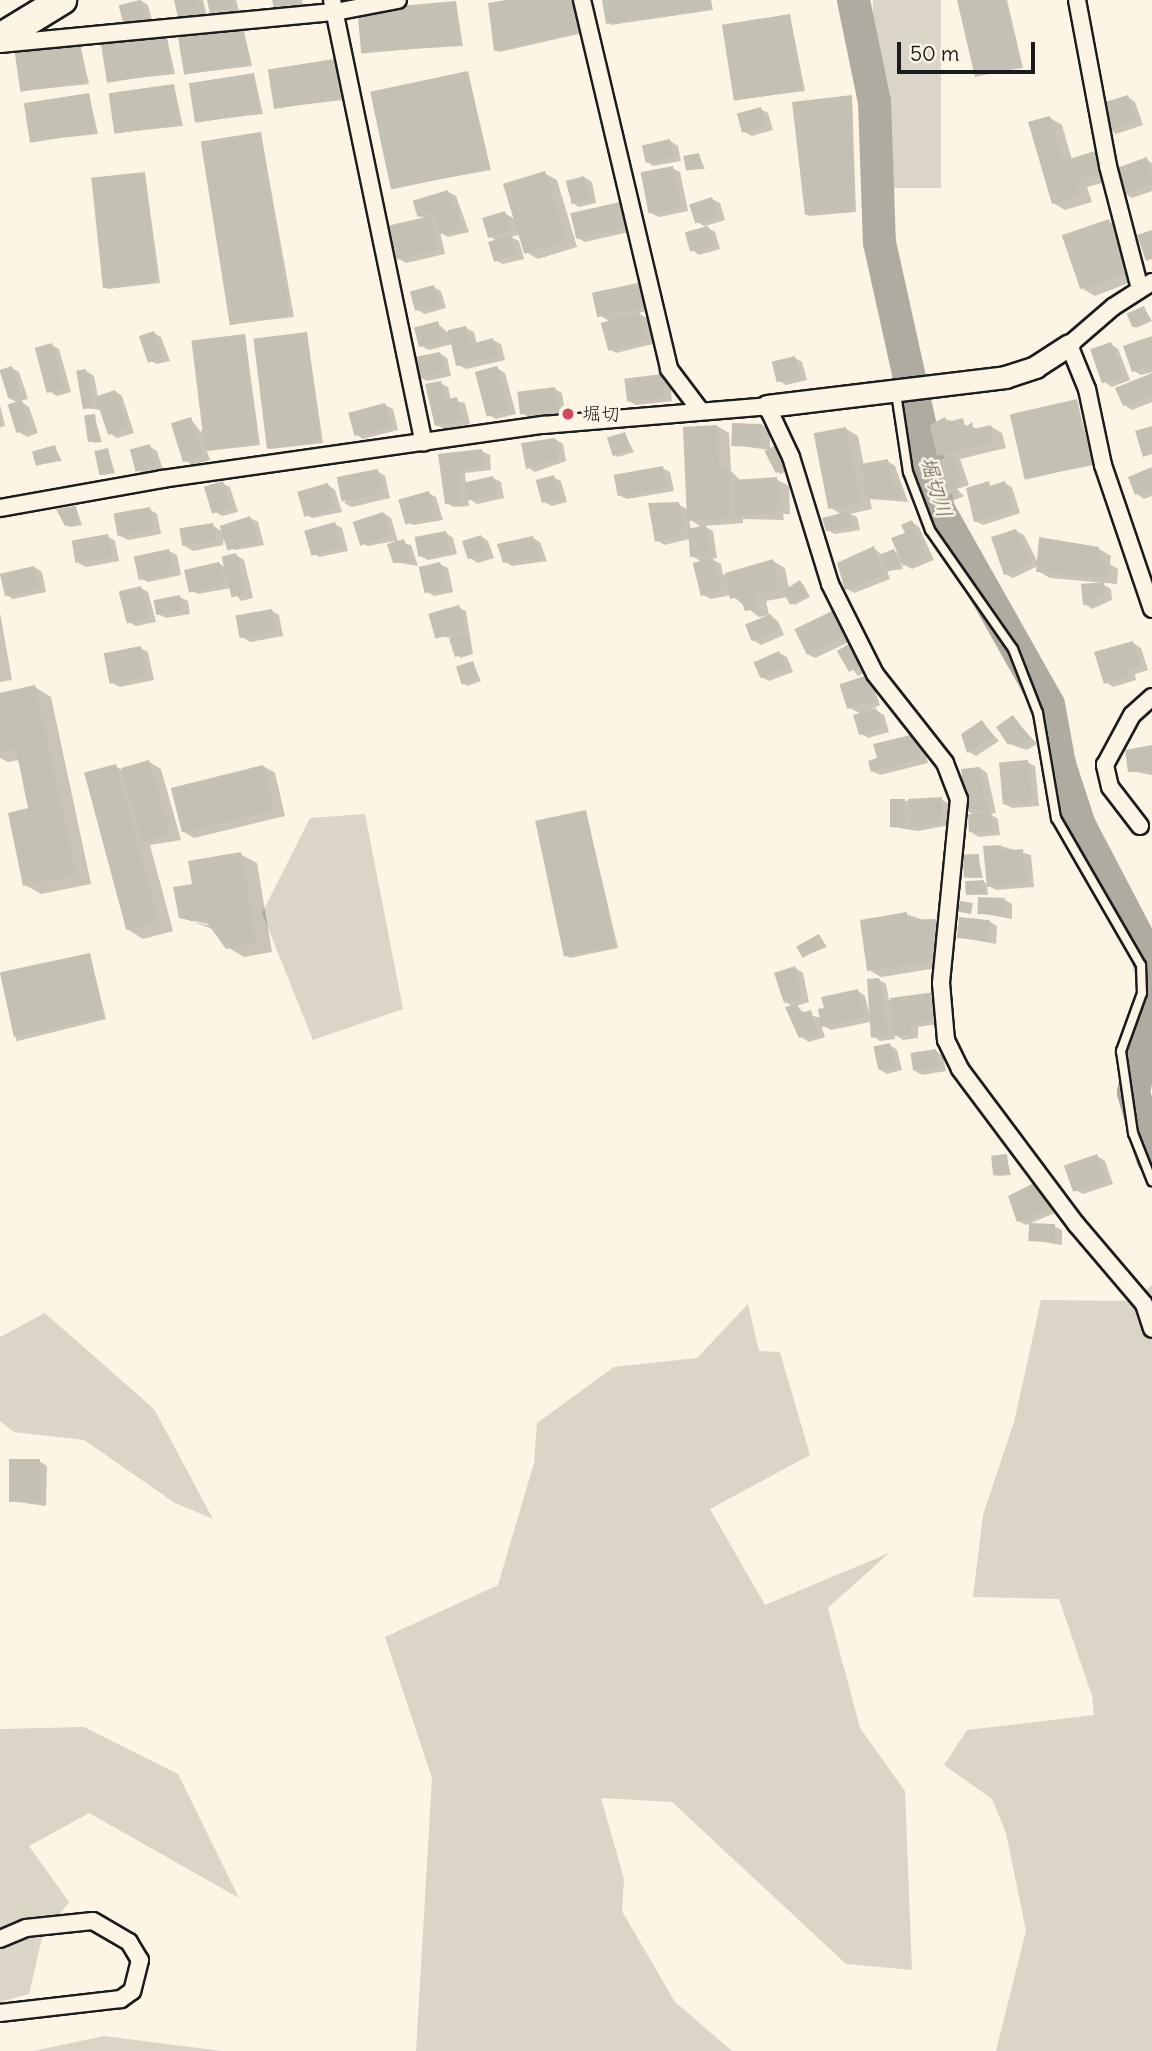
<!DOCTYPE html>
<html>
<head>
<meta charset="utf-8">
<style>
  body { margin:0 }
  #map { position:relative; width:1152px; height:2051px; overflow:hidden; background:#fcf5e5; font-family:Delius,"Klee One",sans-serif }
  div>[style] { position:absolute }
  .green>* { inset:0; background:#dbd5c8; transform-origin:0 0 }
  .shadow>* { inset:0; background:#0003; transform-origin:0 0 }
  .river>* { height:33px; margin:-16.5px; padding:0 16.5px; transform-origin:16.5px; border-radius:16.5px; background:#b0aba1 }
  .building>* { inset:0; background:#c4c0b3; transform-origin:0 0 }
  .roads { filter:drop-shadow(2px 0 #1c1c1c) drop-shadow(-2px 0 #1c1c1c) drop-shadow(0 2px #1c1c1c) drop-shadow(0 -2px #1c1c1c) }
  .lane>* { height:8px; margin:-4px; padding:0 4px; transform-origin:4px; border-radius:4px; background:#fcf5e5 }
  .street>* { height:16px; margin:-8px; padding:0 8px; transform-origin:8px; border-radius:8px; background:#fcf5e5 }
  .secondary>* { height:21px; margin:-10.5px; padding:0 10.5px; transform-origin:10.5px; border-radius:10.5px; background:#fcf5e5 }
  .highway>* { height:28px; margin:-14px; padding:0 14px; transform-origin:14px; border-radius:14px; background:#fcf5e5 }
  .dots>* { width:19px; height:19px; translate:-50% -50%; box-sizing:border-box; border:4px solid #fcf5e5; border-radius:50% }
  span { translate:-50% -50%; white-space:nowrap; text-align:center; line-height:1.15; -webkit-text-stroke:5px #fcf5e5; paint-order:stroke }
  .poi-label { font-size:19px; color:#1c1c1c }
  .left { translate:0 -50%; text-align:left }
  .water-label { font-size:21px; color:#575551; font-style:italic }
  .scale { position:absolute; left:897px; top:42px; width:138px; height:32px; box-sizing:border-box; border:4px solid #1c1c1c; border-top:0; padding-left:9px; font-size:21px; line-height:24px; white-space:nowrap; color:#1c1c1c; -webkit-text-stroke:5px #fcf5e5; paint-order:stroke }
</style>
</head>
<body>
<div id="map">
  <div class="green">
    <i style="left:873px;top:0;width:68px;height:188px"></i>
    <i style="clip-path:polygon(365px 814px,403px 1009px,313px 1040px,262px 913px,310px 818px)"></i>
    <i style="clip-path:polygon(1152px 1285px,1152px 2051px,996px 2051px,1026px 1931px,1006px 1833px,992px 1799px,944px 1765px,967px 1730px,1094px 1715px,1092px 1696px,1059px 1599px,973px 1597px,983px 1515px,1014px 1422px,1041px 1300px,1132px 1301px)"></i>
    <i style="clip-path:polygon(748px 1304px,759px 1351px,780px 1352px,810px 1455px,710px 1509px,765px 1605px,889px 1553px,828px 1608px,860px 1728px,905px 1791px,912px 1970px,846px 1964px,672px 1802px,601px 1798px,624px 1879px,622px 1911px,675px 2002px,732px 2051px,416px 2051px,432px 1778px,385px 1637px,498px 1585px,534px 1463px,537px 1423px,614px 1367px,697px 1358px)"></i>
    <i style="clip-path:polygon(45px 1313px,154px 1409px,213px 1519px,175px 1503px,84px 1440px,14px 1432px,0 1421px,0 1337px)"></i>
    <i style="clip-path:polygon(84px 1727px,178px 1774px,239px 1898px,89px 1813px,29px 1846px,69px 1902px,42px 1938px,29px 1994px,0 2002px,0 1729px)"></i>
    <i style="clip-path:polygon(104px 2036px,222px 2051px,33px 2051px)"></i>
  </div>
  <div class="shadow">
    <i style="clip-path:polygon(140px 0,148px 5px,153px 24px,132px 29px,120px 5px)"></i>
    <i style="clip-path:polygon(176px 0,203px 0,207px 17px,187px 22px,180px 17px)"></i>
    <i style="clip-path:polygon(209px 0,236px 0,239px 11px,219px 16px,211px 12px)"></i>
    <i style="clip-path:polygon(274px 0,302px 0,303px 7px,283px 12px)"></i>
    <i style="clip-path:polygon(515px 0,576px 0,583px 33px,499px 52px,495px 50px)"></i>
    <i style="clip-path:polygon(604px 0,711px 0,713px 10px,611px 25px)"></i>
    <i style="clip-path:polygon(958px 0,1007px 0,1023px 68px,977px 76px)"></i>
    <i style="clip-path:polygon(456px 3px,463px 46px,363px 52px)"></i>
    <i style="clip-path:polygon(790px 16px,805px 91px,735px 100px)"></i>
    <i style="clip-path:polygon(243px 27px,252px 66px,185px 74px)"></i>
    <i style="clip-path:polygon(166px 34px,175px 74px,108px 81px)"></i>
    <i style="clip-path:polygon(80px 44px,89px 84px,22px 91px)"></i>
    <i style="clip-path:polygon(334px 61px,343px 100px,276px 108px)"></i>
    <i style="clip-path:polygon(468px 73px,491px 170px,392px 188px)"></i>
    <i style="clip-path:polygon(254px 75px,263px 114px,196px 122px)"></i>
    <i style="clip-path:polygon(174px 86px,183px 126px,116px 133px)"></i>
    <i style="clip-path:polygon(89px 94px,98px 134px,31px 141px)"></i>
    <i style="clip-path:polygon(852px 97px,856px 212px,809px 216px,806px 214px)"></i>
    <i style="clip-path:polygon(1128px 97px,1135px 102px,1143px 125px,1116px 134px,1109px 129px)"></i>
    <i style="clip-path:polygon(760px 109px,768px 113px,773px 130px,752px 136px,744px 132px)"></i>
    <i style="clip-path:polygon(1050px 118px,1062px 125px,1072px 160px,1095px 153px,1107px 160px,1113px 180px,1087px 187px,1092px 202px,1065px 210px,1053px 203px)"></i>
    <i style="clip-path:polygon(261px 134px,294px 317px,242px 323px,239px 321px)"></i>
    <i style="clip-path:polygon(670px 141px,678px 146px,681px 161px,653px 166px,646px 161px)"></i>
    <i style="clip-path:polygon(699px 155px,705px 169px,687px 170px)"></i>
    <i style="clip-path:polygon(1146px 159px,1152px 163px,1152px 191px,1132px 198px,1124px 193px)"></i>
    <i style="clip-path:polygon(672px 168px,680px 172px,688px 211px,659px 217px,651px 213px)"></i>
    <i style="clip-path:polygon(544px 173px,557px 180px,577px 247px,538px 259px,526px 252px,521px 234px,511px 237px,519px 241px,524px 259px,503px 264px,495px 260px,497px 241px,489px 236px,505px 213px,516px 220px)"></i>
    <i style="clip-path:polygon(145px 174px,160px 283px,108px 289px,105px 287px)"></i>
    <i style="clip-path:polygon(584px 177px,592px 182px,596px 203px,579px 207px,571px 202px)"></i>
    <i style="clip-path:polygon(448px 192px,456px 196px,469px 232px,448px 237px,440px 232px,445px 254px,406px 263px,399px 259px,425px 219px,418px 215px)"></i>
    <i style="clip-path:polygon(712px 199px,720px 203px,725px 220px,705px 226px,715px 232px,720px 249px,699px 255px,692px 250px,707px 228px,696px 221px)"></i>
    <i style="clip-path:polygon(624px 203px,637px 230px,585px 242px,577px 238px)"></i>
    <i style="clip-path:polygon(1109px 221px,1121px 228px,1139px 279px,1095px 296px,1083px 289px)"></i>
    <i style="clip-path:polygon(638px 285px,646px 290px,650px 310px,638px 313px,647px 318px,653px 344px,616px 353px,609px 349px,609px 321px,599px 315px)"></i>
    <i style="clip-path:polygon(433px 287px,441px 291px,446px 308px,425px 314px,417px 310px)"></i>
    <i style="clip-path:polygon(1144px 308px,1152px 321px,1136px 328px,1133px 326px)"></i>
    <i style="clip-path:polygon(437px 323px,447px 332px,466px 328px,474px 332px,477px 344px,493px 340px,501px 344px,505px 360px,466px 369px,458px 365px,453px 344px,429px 350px,421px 346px)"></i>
    <i style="clip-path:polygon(154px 333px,161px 337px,170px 361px,157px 364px,149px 360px)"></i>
    <i style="clip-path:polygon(307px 334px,323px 443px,271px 449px,267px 447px)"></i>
    <i style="clip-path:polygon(245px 336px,260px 445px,207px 451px,210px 460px,192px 465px,185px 460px,190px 418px,201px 432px)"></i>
    <i style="clip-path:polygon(1152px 338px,1152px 372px,1141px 375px,1134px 371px)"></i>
    <i style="clip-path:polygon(1111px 344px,1118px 349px,1130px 380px,1112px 387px,1104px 382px)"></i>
    <i style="clip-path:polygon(51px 345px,59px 349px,71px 392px,57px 396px,49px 391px)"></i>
    <i style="clip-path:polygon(439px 353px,447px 358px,451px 376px,427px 381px,419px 377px)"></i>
    <i style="clip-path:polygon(795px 358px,802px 362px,807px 380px,786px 385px,779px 381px)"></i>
    <i style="clip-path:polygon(12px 368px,19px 372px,28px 399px,20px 401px,29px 407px,38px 433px,27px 437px,19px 432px,18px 403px,9px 398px,0 371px)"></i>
    <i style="clip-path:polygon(497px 368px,505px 373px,516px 414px,496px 419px,489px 415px)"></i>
    <i style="clip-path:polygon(86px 371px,94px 376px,98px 397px,115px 391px,122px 396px,134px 433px,117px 438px,109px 433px,101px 410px,85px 408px)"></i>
    <i style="clip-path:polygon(662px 375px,670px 380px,672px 401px,636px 405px,628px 401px)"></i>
    <i style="clip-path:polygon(1152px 375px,1152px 402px,1132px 410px,1124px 405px)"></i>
    <i style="clip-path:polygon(440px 383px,448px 387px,451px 400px,465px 403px,470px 424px,444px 429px,437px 425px)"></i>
    <i style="clip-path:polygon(555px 389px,562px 393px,565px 413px,529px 418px,522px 413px)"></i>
    <i style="clip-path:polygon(1076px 401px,1094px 465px,1027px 478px)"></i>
    <i style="clip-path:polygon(0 405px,5px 426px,0 427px)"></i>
    <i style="clip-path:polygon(385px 405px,393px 409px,398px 430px,363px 439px,355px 434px)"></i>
    <i style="clip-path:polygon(94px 416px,102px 442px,94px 443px,91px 441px)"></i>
    <i style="clip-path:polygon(945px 419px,979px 429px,990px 426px,1002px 433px,1006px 448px,960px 459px,969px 485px,957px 489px,964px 496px,955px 500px,947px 495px,946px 459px,938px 455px)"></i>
    <i style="clip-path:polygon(762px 425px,770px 430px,770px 450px,734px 445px)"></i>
    <i style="clip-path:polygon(evenodd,717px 426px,729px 433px,731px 471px,741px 481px,776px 479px,789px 486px,790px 514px,783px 514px,784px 520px,743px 519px,743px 523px,704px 526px,713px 531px,717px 558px,711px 559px,721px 564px,723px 575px,773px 561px,785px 568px,789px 589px,803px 584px,810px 597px,794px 605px,788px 597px,766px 601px,769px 615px,759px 617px,731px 595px,711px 599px,703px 595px,702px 562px,692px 556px,690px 539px,664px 545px,657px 540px,678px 504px,688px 510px,717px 426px,689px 519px,703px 528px,691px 530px,689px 519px)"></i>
    <i style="clip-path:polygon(846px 429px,858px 436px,864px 466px,887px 461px,895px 466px,908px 502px,870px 499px,872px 509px,850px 514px,857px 517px,860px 530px,835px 534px,827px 530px,842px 515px,831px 508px)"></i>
    <i style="clip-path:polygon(625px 434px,634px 452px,618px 457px,615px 455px)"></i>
    <i style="clip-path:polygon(555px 439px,563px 444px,566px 461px,535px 472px,527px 467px)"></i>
    <i style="clip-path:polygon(149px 446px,157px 451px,163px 470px,146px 475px,138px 470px)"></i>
    <i style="clip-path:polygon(55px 447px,62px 461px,37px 465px)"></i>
    <i style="clip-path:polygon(776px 447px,789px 469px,781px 474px,778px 472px)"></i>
    <i style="clip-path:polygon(108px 450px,115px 473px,104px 475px,100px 474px)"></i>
    <i style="clip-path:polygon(482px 451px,490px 455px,491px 470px,465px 473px,466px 483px,493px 478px,501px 482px,504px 498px,477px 504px,468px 498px,469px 506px,454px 507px,446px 503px,440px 456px)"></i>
    <i style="clip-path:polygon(662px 468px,670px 472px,674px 491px,627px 499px,619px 495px)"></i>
    <i style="clip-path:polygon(1152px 469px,1152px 496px,1144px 499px,1137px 494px)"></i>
    <i style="clip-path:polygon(377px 471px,385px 476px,390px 498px,352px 507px,344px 503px)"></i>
    <i style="clip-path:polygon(553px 477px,561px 481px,567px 502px,552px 506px,544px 502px)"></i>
    <i style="clip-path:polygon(222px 483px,230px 487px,238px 512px,222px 516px,214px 511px)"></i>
    <i style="clip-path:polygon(1004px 483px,1012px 487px,1020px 513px,983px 525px,975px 521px,968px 490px)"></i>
    <i style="clip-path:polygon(328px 485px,335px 490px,342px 512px,312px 518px,304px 513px)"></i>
    <i style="clip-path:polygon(428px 493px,436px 497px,443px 520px,413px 525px,405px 521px)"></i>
    <i style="clip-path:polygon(76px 508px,82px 525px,70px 527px,67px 525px)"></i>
    <i style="clip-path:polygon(149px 509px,157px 514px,161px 534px,128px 540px,120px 536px)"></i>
    <i style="clip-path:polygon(383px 513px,391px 518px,398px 542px,411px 545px,418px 566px,394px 562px,395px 541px,368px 546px,360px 542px)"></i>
    <i style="clip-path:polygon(250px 518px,258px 522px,264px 545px,235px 550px,227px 546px,224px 535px,223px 545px,193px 551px,185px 546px,212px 525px,223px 532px)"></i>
    <i style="clip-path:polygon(912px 522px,919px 527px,934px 560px,912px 569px,901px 563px,903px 569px,887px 571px,890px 579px,854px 593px,847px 589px,874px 548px,882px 555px,894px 551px,900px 555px)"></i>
    <i style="clip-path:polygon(334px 524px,342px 528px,348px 551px,319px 557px,311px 552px)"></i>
    <i style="clip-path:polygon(1016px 531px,1024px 535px,1039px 565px,1099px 549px,1111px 556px,1110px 564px,1118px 569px,1117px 584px,1050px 578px,1038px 571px,1038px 566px,1013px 578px,1005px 574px)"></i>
    <i style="clip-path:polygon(446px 533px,453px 538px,457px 554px,428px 560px,420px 556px)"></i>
    <i style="clip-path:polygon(107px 536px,115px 541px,119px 561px,86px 567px,78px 563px)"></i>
    <i style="clip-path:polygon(481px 536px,488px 541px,494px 558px,478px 563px,470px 558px)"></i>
    <i style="clip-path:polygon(533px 538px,540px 542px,547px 561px,512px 566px,504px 561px)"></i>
    <i style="clip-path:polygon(169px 551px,177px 555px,181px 575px,148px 582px,140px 578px)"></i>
    <i style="clip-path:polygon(236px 555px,244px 560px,253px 598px,241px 601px,231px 588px,198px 594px,190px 590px,219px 563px,226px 568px)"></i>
    <i style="clip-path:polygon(440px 564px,448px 568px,453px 592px,434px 596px,426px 591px)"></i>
    <i style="clip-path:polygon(34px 567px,42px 572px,46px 592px,13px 599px,5px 594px)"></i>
    <i style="clip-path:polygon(1101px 583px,1111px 589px,1112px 600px,1092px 609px,1085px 604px)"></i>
    <i style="clip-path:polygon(141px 588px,148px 592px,156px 622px,136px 626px,128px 622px)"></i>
    <i style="clip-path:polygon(180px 597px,188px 601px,190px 614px,166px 618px,158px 614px)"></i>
    <i style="clip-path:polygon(458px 607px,466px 611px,473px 654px,460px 658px,451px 638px,435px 635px)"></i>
    <i style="clip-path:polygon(272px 611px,279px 615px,283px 636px,250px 642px,242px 637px)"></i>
    <i style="clip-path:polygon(834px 612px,842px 617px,853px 640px,815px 658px,807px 654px)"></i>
    <i style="clip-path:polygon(0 613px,12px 680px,0 682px)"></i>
    <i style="clip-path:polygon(771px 616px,778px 621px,784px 635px,761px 645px,753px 640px)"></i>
    <i style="clip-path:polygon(1133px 643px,1141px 648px,1148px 670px,1135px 674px,1136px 680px,1113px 687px,1105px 682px)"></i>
    <i style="clip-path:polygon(140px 648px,148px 652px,154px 680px,120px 687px,112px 683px)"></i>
    <i style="clip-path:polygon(839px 651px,872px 668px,858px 676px)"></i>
    <i style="clip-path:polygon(779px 653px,787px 657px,793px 672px,769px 681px,761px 677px)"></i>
    <i style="clip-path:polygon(473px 663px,481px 681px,467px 686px,464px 684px)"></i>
    <i style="clip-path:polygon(864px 678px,872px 683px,880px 705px,861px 714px,876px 710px,884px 715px,889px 732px,868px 738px,860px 733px,861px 714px,850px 708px)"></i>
    <i style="clip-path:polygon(35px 687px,51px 697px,91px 884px,41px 894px,25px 885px,31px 809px,20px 760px,8px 762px,0 758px,0 694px)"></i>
    <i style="clip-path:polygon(1013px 717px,1037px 744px,1027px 750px,1009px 744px)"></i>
    <i style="clip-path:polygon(982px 722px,999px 741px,976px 756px,969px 752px)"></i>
    <i style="clip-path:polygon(914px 735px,922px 740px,928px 763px,880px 775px,872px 771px)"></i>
    <i style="clip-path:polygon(1152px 747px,1152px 775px,1130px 771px)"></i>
    <i style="clip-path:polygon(149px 762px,161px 769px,181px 840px,150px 845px,173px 931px,143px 939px,127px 929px,115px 766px,122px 770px)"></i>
    <i style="clip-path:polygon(1027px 762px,1035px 766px,1039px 806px,1012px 808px,1004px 804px)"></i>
    <i style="clip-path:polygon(263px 766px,275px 773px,285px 816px,194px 838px,182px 831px)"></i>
    <i style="clip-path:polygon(980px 768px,987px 773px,996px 813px,990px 814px,998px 819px,1000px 835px,979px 837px,972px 833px,976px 816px,967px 811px)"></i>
    <i style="clip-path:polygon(941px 799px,949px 804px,950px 825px,918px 831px,892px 827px,904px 801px)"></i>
    <i style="clip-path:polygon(586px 812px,618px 948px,570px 958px,567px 956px)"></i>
    <i style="clip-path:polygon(1001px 846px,1031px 855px,1034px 887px,996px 890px,987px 885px,988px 895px,968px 894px,984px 882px,988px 885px)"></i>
    <i style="clip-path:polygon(evenodd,240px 854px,257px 863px,272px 952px,244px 957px,227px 947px,215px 930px,180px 917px,194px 886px,240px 854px,193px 919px,217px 924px,216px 927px,193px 922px,193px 919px)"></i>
    <i style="clip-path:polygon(978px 856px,983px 878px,969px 878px,966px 877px)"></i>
    <i style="clip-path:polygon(1005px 900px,1012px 904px,1012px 919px,979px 913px)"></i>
    <i style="clip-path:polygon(906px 914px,947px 928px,951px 966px,881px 977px,869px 970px)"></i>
    <i style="clip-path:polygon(989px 921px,997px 926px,996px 944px,959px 937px)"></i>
    <i style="clip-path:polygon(819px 936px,827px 947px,804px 956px,799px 948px)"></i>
    <i style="left:90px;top:955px;width:66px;height:92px;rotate:76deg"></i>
    <i style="clip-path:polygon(795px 968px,803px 973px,809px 1002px,796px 1006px,806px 1014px,821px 1018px,858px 991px,865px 996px,869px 1013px,874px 1012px,878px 979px,886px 984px,889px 1000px,935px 993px,944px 1023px,918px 1027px,918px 1038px,903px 1040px,894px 1034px,895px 1039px,880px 1041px,873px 1036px,870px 1022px,831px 1030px,821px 1025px,825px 1037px,809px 1042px,801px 1037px,793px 1007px,786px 1002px)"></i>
    <i style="clip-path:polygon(890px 1045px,897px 1050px,902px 1070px,887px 1074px,879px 1069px)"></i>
    <i style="clip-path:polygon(936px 1051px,943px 1056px,946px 1071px,922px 1075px,915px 1071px)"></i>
    <i style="clip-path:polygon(1006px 1156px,1011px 1175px,999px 1176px,995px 1175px)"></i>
    <i style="clip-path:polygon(1097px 1156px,1105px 1161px,1113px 1184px,1083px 1194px,1075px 1190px)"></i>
    <i style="clip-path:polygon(1046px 1188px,1055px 1213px,1026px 1225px,1018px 1221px,1010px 1197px)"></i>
    <i style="clip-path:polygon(1054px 1226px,1062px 1230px,1062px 1245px,1030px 1240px)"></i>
    <i style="clip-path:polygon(39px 1461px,47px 1466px,46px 1506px,10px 1501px)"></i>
  </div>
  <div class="river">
    <i style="left:853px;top:0;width:103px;rotate:78.3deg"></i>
    <i style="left:874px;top:101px;width:141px;rotate:88deg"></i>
    <i style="left:879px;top:242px;width:273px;rotate:77.5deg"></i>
    <i style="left:938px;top:509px;width:224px;rotate:60.6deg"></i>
    <i style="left:1048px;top:704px;width:61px;rotate:79.6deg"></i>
    <i style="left:1059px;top:764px;width:64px;rotate:71.8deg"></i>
    <i style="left:1079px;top:825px;width:147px;rotate:62.4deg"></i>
    <i style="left:1147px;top:955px;width:22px;rotate:77deg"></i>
    <i style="left:1152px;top:997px;width:97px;rotate:101.3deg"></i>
    <i style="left:1133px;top:1092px;width:69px;rotate:73.9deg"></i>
  </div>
  <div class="building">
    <i style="left:141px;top:0;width:21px;height:23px;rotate:76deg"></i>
    <i style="clip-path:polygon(174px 0,197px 0,200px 13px,178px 18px)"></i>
    <i style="clip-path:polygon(207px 0,230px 0,232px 7px,210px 13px)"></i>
    <i style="clip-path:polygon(272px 0,296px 0,296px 3px,274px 8px)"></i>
    <i style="clip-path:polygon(506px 0,574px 0,581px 32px,494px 51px,488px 3px)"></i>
    <i style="clip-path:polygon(602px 0,709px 0,710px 9px,606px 24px)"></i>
    <i style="clip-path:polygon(957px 0,1005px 0,1021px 66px,975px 77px)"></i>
    <i style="left:456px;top:1px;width:44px;height:99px;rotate:85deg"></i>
    <i style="left:790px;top:14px;width:77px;height:69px;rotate:81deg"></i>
    <i style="left:243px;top:25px;width:40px;height:66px;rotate:81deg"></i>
    <i style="left:166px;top:33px;width:40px;height:66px;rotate:81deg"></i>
    <i style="left:80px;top:42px;width:41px;height:66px;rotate:82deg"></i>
    <i style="left:334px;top:59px;width:40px;height:67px;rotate:81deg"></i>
    <i style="left:468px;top:71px;width:100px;height:100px;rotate:78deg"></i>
    <i style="left:254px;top:73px;width:40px;height:66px;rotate:81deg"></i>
    <i style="left:174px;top:84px;width:41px;height:66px;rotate:82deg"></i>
    <i style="left:89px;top:93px;width:40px;height:66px;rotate:81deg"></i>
    <i style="clip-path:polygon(852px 95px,854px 211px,805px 215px,792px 102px)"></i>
    <i style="left:1128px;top:95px;width:27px;height:31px;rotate:73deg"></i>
    <i style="left:761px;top:107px;width:20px;height:25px;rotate:75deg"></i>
    <i style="clip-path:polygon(1050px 116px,1063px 161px,1095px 151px,1101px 173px,1076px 180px,1080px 196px,1052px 204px,1028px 122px)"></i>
    <i style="left:261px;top:132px;width:186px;height:61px;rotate:81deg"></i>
    <i style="left:670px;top:139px;width:18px;height:29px;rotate:77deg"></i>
    <i style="left:699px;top:153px;width:15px;height:16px;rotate:79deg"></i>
    <i style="clip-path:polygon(1147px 157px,1152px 184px,1123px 195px,1114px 169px)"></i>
    <i style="left:673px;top:166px;width:42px;height:33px;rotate:79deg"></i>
    <i style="left:545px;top:171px;width:73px;height:44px;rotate:73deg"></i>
    <i style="left:145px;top:172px;width:111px;height:54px;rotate:84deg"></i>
    <i style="left:584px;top:176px;width:24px;height:19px;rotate:75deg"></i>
    <i style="left:448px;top:190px;width:17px;height:37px;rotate:73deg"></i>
    <i style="left:712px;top:197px;width:20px;height:24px;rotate:72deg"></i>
    <i style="left:624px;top:201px;width:26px;height:55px;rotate:77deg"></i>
    <i style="left:457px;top:208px;width:21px;height:24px;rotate:76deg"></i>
    <i style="left:505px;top:211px;width:21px;height:24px;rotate:73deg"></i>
    <i style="left:430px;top:216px;width:35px;height:42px;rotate:77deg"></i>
    <i style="left:1109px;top:219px;width:57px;height:50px;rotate:71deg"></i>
    <i style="left:708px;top:226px;width:20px;height:24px;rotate:75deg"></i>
    <i style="clip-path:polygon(1152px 230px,1152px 259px,1146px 261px,1137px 235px)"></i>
    <i style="left:511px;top:235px;width:21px;height:24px;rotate:73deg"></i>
    <i style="left:638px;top:283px;width:25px;height:47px;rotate:78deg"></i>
    <i style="left:434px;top:285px;width:20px;height:25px;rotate:75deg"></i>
    <i style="left:1144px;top:306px;width:15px;height:19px;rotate:67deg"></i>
    <i style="left:639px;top:312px;width:29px;height:40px;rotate:74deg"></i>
    <i style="left:438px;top:321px;width:20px;height:25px;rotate:75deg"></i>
    <i style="clip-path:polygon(466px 326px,471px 344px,493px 338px,498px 356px,456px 366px,448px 330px)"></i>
    <i style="left:154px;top:331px;width:28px;height:16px;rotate:71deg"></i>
    <i style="left:307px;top:332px;width:111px;height:54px;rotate:83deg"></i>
    <i style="left:245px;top:334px;width:111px;height:54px;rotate:83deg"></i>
    <i style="clip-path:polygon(1152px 336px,1152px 365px,1132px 372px,1123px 346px)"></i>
    <i style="left:1111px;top:342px;width:36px;height:22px;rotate:71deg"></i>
    <i style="left:52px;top:343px;width:47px;height:18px;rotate:75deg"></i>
    <i style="left:440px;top:352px;width:21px;height:27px;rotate:79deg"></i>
    <i style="left:795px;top:356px;width:21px;height:24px;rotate:76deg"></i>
    <i style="left:12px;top:366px;width:30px;height:13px;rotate:73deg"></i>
    <i style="left:497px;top:366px;width:46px;height:23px;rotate:75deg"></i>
    <i style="left:86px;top:369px;width:39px;height:10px;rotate:80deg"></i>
    <i style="clip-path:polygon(1152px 373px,1152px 395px,1123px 406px,1115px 388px)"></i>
    <i style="left:662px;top:374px;width:23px;height:38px;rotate:83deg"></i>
    <i style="clip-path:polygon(441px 381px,445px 400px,457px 397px,463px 420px,435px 426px,425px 384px)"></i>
    <i style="left:555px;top:387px;width:23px;height:38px;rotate:83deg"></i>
    <i style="left:115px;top:390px;width:40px;height:21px;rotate:71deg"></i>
    <i style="left:1077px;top:399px;width:67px;height:69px;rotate:77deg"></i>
    <i style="left:22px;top:400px;width:30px;height:15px;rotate:73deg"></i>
    <i style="left:385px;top:403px;width:24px;height:38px;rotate:75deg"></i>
    <i style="left:95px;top:414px;width:27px;height:11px;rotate:82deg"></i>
    <i style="left:191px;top:417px;width:41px;height:21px;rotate:73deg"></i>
    <i style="clip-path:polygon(945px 417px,947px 422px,963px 418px,965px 428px,972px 422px,973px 429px,991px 425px,994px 442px,937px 456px,930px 425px)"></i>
    <i style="left:732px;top:423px;width:30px;height:23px;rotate:2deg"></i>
    <i style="clip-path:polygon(717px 425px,719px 469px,729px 469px,732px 517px,687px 521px,683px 427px)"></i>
    <i style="clip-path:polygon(1152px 426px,1152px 454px,1143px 457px,1135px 431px)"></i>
    <i style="left:846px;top:427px;width:77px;height:33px;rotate:79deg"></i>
    <i style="left:625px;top:432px;width:19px;height:19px;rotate:72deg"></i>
    <i style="clip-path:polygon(555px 438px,559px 458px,526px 469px,521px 443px)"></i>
    <i style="left:150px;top:444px;width:23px;height:21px;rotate:75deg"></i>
    <i style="left:55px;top:445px;width:15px;height:24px;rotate:74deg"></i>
    <i style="left:776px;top:445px;width:25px;height:13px;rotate:63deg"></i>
    <i style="left:108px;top:448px;width:25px;height:14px;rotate:78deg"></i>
    <i style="clip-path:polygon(482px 449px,484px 466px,458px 470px,462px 502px,445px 504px,438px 454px)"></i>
    <i style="clip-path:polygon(953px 455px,962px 481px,955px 484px,958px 492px,946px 496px,934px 462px)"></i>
    <i style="clip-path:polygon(888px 459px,893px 486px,899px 485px,901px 498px,867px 499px,861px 464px)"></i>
    <i style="left:663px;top:466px;width:22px;height:50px;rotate:80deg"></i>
    <i style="clip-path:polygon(1152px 467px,1152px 489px,1135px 495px,1128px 477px)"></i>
    <i style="left:378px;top:469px;width:25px;height:42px;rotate:79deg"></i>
    <i style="left:554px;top:475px;width:24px;height:19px;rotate:75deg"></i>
    <i style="left:493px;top:476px;width:18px;height:30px;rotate:77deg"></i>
    <i style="clip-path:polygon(777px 477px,779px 507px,772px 508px,772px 514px,735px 516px,733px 480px)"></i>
    <i style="left:223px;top:481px;width:28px;height:20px;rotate:73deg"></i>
    <i style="clip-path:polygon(989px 481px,990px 486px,1005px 481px,1014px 509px,974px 522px,966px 488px)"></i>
    <i style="left:328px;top:483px;width:26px;height:32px;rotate:74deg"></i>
    <i style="left:429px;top:491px;width:26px;height:32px;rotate:74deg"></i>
    <i style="clip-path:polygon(679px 502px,684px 528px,679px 528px,681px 536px,655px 542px,648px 503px)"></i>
    <i style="clip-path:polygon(76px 506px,79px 524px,65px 526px,56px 509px)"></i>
    <i style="left:150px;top:507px;width:23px;height:37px;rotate:80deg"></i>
    <i style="clip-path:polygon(849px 511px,853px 526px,826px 531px,822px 518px)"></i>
    <i style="left:383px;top:512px;width:25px;height:32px;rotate:72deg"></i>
    <i style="left:250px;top:516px;width:26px;height:32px;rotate:72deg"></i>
    <i style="clip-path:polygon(912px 520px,927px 556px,903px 566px,891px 538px,905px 533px,901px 525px)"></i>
    <i style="left:335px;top:522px;width:26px;height:32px;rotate:74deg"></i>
    <i style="left:213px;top:523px;width:18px;height:34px;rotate:81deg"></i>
    <i style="clip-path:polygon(706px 525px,710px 554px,690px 557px,688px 529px)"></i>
    <i style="clip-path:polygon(1016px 529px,1032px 561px,1004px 575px,991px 537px)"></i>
    <i style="left:446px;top:531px;width:20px;height:32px;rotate:79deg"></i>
    <i style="left:108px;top:534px;width:23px;height:37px;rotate:80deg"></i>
    <i style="left:481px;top:535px;width:19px;height:20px;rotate:72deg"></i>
    <i style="clip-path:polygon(533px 536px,541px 558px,503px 563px,497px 544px)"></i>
    <i style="clip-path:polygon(1039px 537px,1099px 547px,1098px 560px,1107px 560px,1106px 578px,1036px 572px)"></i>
    <i style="clip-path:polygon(404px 539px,412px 562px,393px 563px,387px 544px)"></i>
    <i style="clip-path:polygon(874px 546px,883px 575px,845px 590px,837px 563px)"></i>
    <i style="left:169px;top:549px;width:24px;height:36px;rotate:78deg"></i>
    <i style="left:894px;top:549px;width:19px;height:15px;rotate:69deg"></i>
    <i style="left:236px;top:553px;width:42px;height:15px;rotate:76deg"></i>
    <i style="left:713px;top:558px;width:34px;height:21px;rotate:76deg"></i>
    <i style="clip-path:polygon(773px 559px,779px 590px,755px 595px,757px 609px,745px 611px,740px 597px,730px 599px,725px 573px)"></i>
    <i style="left:219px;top:562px;width:23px;height:36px;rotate:77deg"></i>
    <i style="left:440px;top:562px;width:27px;height:22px;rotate:77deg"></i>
    <i style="left:34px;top:566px;width:23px;height:35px;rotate:77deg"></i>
    <i style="clip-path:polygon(800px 580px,807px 595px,790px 605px,783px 591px)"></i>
    <i style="clip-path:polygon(1104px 582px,1105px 597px,1095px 597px,1096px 604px,1083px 605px,1081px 584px)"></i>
    <i style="left:141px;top:586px;width:33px;height:23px;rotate:76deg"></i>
    <i style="left:180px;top:595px;width:15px;height:27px;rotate:79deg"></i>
    <i style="left:459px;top:605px;width:26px;height:32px;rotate:74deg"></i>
    <i style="left:272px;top:609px;width:23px;height:37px;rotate:80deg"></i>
    <i style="left:834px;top:610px;width:28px;height:44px;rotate:64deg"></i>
    <i style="left:771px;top:614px;width:18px;height:28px;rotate:68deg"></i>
    <i style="clip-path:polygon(466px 633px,471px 653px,455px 657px,449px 639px)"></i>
    <i style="clip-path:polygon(1133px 641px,1141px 666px,1128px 670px,1130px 676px,1104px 684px,1094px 652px)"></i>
    <i style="clip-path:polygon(850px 643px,865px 664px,849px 672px,837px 651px)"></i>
    <i style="left:141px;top:646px;width:31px;height:38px;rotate:79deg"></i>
    <i style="left:779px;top:651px;width:17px;height:28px;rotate:66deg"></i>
    <i style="left:473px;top:661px;width:19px;height:18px;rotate:72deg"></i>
    <i style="left:865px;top:676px;width:26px;height:27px;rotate:72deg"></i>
    <i style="clip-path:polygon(35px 685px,76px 875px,23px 886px,8px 813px,28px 808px,16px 749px,0 752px,0 693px)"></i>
    <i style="left:876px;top:708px;width:21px;height:24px;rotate:73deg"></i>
    <i style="clip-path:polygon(1013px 715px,1030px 739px,1018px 747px,1015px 741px,1008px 745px,996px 727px)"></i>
    <i style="clip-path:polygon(982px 720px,993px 736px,967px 753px,961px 734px)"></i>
    <i style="clip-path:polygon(915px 734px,921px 759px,871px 772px,868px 761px,877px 758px,873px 744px)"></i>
    <i style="clip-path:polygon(1152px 745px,1152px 770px,1128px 772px,1125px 750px)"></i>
    <i style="left:149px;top:760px;width:77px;height:29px;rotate:74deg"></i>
    <i style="left:1028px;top:760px;width:42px;height:29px;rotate:85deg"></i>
    <i style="left:116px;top:764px;width:163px;height:33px;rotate:75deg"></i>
    <i style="left:263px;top:765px;width:46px;height:95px;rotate:76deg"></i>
    <i style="clip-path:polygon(980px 767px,984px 802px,988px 800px,989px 810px,966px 812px,961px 769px)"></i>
    <i style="clip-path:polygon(942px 797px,942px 822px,909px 828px,908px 799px)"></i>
    <i style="left:905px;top:799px;width:28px;height:15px;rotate:90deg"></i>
    <i style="left:586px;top:810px;width:139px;height:52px;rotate:78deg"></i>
    <i style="left:991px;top:813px;width:18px;height:23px;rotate:87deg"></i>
    <i style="clip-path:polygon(1001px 845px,1001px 851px,1023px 849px,1027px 883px,987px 887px,983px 846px)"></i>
    <i style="clip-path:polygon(241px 852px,256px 943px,226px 949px,208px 924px,179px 918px,173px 887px,192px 884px,188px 861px)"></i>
    <i style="left:979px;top:854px;width:23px;height:16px;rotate:88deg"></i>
    <i style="left:984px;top:880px;width:14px;height:19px;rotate:86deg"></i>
    <i style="left:978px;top:897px;width:27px;height:17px;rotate:2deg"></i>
    <i style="left:960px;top:901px;width:13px;height:11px;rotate:9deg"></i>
    <i style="clip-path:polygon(907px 912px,907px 920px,936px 919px,940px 960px,867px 971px,860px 920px)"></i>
    <i style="left:959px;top:917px;width:31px;height:21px;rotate:6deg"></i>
    <i style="left:819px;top:934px;width:13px;height:26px;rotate:61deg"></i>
    <i style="left:90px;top:953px;width:66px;height:92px;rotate:78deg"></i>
    <i style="clip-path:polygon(795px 966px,802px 998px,784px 1003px,774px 973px)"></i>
    <i style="clip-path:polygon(879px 978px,888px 1035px,871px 1038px,867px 979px)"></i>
    <i style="clip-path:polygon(858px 989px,864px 1017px,821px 1027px,818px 1009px,824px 1008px,821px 997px)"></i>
    <i style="clip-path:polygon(935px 992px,937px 1019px,911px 1023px,911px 1034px,894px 1036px,890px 998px)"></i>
    <i style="clip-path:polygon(797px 1004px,801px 1013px,811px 1010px,818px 1033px,799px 1038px,785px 1007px)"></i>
    <i style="left:890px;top:1043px;width:24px;height:17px;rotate:78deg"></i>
    <i style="left:936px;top:1049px;width:18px;height:26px;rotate:81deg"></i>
    <i style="left:1007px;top:1154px;width:20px;height:16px;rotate:84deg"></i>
    <i style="left:1097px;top:1154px;width:28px;height:35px;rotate:71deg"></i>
    <i style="clip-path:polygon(1038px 1181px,1048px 1209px,1017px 1222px,1008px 1196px)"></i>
    <i style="left:1029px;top:1223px;width:26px;height:18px;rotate:2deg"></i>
    <i style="left:9px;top:1459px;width:31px;height:43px"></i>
  </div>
  <div class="roads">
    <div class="lane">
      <i style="left:896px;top:393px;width:80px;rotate:81.4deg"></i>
      <i style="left:908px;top:472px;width:62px;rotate:69.2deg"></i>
      <i style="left:930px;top:530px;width:145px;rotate:55.1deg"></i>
      <i style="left:1013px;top:649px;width:69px;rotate:68.7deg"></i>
      <i style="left:1038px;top:713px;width:107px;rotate:80.3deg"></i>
      <i style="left:1056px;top:818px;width:170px;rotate:60deg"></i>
      <i style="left:1141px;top:965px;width:28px;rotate:88deg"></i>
      <i style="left:1142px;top:993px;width:62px;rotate:109.9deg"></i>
      <i style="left:1121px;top:1051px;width:83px;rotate:81.7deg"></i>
      <i style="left:1133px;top:1133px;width:52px;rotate:68.4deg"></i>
    </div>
    <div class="street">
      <i style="left:332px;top:0;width:452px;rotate:78.3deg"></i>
      <i style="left:582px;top:0;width:379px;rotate:76.7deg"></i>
      <i style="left:669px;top:369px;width:51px;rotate:52.9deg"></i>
      <i style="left:1077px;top:0;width:169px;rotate:79.4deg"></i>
      <i style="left:1108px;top:166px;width:127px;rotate:75.4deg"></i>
      <i style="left:0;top:44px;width:337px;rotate:-5.5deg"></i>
      <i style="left:335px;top:12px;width:64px;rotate:-10.8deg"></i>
      <i style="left:1152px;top:282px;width:46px;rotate:147.3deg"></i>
      <i style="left:1113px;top:307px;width:58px;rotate:139.2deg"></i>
      <i style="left:1069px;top:345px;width:48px;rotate:67.8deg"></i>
      <i style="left:1087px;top:389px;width:78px;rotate:78.1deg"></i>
      <i style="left:1103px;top:465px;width:152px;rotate:71.2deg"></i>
      <i style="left:0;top:508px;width:165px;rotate:-10.1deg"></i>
      <i style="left:162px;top:479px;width:385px;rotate:-8.1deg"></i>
      <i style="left:543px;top:425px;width:225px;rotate:-4.8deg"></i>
      <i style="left:767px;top:406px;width:56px;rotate:64.8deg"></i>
      <i style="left:791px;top:457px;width:133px;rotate:72.9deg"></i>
      <i style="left:830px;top:584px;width:101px;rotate:63.4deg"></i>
      <i style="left:875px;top:674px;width:113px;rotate:51.8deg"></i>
      <i style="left:945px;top:763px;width:39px;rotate:69deg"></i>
      <i style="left:959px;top:799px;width:185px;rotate:95.6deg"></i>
      <i style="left:941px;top:983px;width:57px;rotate:85deg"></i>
      <i style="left:946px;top:1040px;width:32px;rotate:64deg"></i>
      <i style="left:960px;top:1069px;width:194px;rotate:53.2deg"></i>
      <i style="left:1076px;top:1224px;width:105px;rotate:49.6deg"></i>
      <i style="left:1144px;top:1304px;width:26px;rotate:72deg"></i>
      <i style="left:1140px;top:826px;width:49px;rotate:-127.6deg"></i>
      <i style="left:1110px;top:787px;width:23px;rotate:-103deg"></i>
      <i style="left:1105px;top:765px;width:57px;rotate:-61.6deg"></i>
      <i style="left:1132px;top:715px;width:27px;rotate:-42deg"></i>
      <i style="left:0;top:1939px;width:28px;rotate:-23deg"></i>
      <i style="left:26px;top:1928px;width:67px;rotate:-6deg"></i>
      <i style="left:93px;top:1921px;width:42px;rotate:30.3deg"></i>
      <i style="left:129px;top:1942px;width:21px;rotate:59deg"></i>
      <i style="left:140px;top:1960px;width:32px;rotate:104deg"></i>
      <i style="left:132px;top:1991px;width:14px;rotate:144deg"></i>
      <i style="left:121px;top:1999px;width:122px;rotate:173.4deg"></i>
    </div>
    <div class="secondary">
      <i style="left:767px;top:406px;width:240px;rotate:-6.9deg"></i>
      <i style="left:1005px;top:377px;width:32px;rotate:-18deg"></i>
      <i style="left:1035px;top:367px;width:40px;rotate:-32.9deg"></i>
    </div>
    <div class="highway">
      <i style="left:0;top:38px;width:73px;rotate:-31.5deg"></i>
    </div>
  </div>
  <div class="dots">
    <i style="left:568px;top:414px;background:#d1495b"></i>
  </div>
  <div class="poi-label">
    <span class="left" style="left:582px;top:414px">堀切</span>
  </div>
  <div class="water-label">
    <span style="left:936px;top:487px;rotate:73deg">堀切川</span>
  </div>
  <div class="scale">50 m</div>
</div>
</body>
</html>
